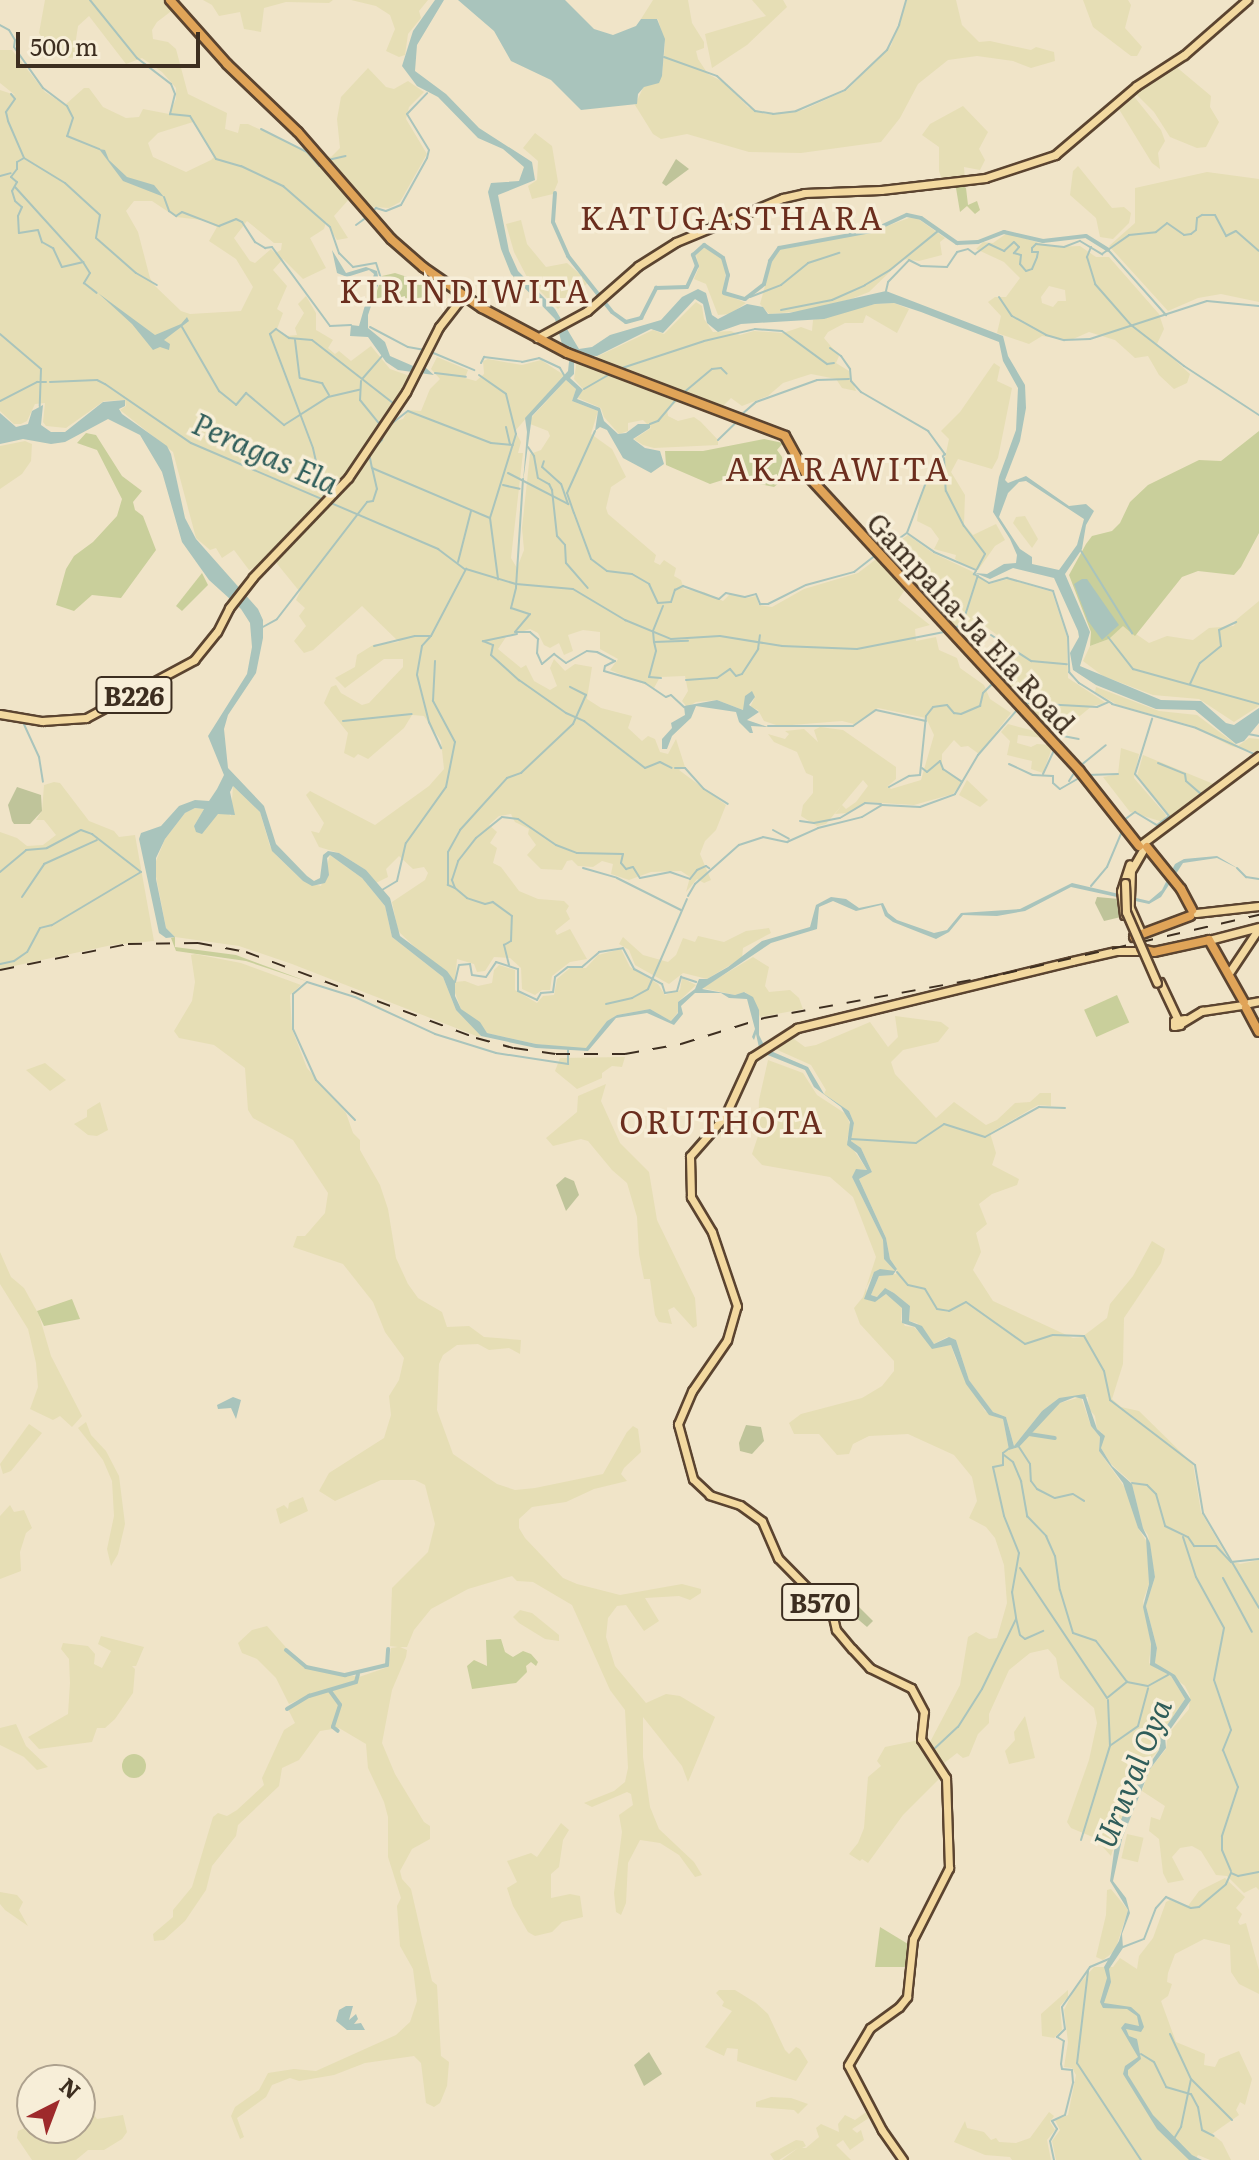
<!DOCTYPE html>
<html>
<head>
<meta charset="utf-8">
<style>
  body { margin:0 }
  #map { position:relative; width:1259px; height:2160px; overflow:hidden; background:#f0e4c8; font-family:Literata,serif }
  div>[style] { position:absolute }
  .farmland>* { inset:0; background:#e6deb5; transform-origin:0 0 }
  .green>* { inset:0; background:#c9cf9b; transform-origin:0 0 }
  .round { border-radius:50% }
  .cemetery>* { inset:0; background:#bfc49a }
  .water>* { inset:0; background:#a9c4bc }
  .stream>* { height:2px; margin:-1px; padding:0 1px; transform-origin:1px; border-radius:1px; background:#a9c4bc }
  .canal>* { height:4px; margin:-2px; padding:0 2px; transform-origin:2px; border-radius:2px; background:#a9c4bc }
  .roads { filter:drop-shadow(2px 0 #5b4430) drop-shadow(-2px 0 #5b4430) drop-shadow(0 2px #5b4430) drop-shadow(0 -2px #5b4430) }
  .major>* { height:7px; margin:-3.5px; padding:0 3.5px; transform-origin:3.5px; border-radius:3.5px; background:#f3d9a0 }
  .highway>* { height:8px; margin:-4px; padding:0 4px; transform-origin:4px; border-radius:4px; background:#e0a458 }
  .rail>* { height:2px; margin-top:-1px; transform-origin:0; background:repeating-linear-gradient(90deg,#3d2e20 0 14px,transparent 0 28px) }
  .bridges { filter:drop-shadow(2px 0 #5b4430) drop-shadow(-2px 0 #5b4430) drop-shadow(0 2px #5b4430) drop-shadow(0 -2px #5b4430) }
  .major-bridge>* { height:7px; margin:-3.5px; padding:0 3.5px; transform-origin:3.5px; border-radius:3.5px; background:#f3d9a0 }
  span { translate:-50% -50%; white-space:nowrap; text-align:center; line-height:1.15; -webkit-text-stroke:7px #f7eed8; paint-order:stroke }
  .shield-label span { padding:2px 6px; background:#f7eed8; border:2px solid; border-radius:6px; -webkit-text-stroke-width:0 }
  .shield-label { font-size:26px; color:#3d2e20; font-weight:700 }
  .street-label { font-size:28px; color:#3d2e20 }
  .water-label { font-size:30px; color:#2f5d5a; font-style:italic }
  .quarter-label { font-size:32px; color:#6b2e1e; letter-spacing:2px }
  .north { position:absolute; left:16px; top:2064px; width:80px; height:80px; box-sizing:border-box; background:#f7eed8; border:2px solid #ada18e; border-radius:50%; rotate:42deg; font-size:22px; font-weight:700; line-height:32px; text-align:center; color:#3d2e20 }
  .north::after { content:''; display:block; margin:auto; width:28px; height:36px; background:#9e2a2b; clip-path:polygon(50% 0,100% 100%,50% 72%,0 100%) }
  .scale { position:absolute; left:16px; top:32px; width:184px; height:36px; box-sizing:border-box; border:4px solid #3d2e20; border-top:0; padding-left:10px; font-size:24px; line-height:28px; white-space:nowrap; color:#3d2e20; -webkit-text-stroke:6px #f7eed8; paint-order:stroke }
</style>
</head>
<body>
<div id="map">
  <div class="farmland">
    <i style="clip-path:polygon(evenodd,45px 0,167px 0,174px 9px,157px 22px,152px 30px,153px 39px,168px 42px,176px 49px,188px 94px,227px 113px,225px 129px,238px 133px,240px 124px,248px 124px,307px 151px,331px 157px,340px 148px,337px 119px,341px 97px,368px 68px,386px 87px,394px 89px,408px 81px,424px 92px,409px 107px,406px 119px,427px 154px,400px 202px,389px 208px,374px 207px,370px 211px,350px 198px,334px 216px,348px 238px,337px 240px,326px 222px,324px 229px,310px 238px,326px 268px,303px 279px,283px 259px,273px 270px,287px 286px,277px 309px,283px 313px,277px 329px,287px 336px,297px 335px,295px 328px,304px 313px,298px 304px,306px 296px,316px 313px,316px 330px,333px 340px,328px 348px,335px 354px,339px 351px,351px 361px,371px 346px,390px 369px,410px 376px,337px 489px,264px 563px,249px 570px,234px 550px,222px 558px,216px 548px,210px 550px,196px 538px,173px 452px,120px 410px,126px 406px,125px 400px,104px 401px,66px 428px,46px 426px,43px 422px,45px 403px,35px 404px,27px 421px,21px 424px,14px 424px,0 411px,0 90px,15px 95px,0 83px,0 50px,12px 50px,45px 92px,65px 105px,84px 88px,89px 88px,103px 107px,126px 118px,139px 117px,143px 109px,169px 114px,176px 99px,176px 88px,162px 72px,142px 58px,126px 64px,89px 16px,78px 26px,75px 46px,81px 57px,62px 58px,59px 52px,49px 49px,39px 33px,45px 0,193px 122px,214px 157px,211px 160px,186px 172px,153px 157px,148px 143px,158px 133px,193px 122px,45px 0,134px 201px,152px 201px,176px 217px,202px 220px,217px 227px,209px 241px,236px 259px,253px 287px,241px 311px,190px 314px,181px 311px,155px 286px,150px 278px,138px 232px,126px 211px,134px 201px,45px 0,247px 221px,274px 243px,282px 243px,281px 250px,275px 253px,271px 249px,255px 263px,250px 261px,234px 238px,247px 221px)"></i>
    <i style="clip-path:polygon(203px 0,333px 0,329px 3px,286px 2px,264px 8px,261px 32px,244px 29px,240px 12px,219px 16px,212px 5px)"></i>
    <i style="clip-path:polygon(351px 0,428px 0,419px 11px,421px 18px,408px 34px,405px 55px,399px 57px,386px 51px,395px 29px,390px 15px,376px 6px)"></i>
    <i style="clip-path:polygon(653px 0,688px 0,692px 23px,704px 42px,704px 48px,696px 51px,698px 59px,708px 74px,725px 83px,748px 107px,766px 114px,803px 110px,847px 90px,891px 46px,907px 0,956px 0,962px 25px,979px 42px,990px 41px,1031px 50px,1036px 47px,1054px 52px,1055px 61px,1031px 68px,1013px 61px,977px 56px,948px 60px,918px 84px,900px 118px,881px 142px,801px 153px,749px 152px,687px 134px,661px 139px,653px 134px,635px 105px,644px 86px,662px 76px,665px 44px,658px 19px,641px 19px)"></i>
    <i style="clip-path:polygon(752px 0,783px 0,787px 7px,747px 45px,712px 68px,705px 34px,766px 16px)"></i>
    <i style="clip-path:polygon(1083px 0,1128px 0,1131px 5px,1125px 28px,1142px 47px,1137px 56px,1131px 56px,1093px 27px)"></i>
    <i style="clip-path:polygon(1174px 65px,1211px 96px,1210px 107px,1219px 122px,1206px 147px,1197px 148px,1170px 137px,1154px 112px,1136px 94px,1135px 91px)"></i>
    <i style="clip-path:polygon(1132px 94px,1161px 130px,1165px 141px,1158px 153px,1160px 169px,1152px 163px,1117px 106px)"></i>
    <i style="clip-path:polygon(963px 106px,988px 132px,979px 149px,985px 160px,980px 170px,964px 167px,965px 181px,943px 183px,939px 171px,939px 147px,922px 135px,930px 124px)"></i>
    <i style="clip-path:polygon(535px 133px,552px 146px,558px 182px,553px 194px,532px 199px,528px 186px,537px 180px,538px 161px,523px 148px)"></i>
    <i style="clip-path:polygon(1078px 166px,1112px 208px,1124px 207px,1131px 213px,1129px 223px,1113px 239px,1100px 237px,1096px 218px,1070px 195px,1073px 171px)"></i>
    <i style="clip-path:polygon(1207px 172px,1259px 179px,1259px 302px,1221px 294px,1198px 298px,1168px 311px,1109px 246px,1135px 223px,1135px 188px)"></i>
    <i style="clip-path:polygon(914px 216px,945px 238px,940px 242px,942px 255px,919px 261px,903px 259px,869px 292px,851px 299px,804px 311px,769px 314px,760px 304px,773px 257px,778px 250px,871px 232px)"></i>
    <i style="clip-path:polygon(521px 220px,527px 244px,546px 267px,567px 263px,589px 282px,558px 309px,528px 279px,514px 252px,506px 224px)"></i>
    <i style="clip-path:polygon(evenodd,1007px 233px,1053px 247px,1080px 246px,1096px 257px,1109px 257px,1159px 314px,1164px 329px,1157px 344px,1190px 374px,1187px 383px,1174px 389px,1159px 375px,1148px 356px,1135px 358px,1115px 340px,1089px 332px,1071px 340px,1042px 336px,1029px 344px,997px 333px,1001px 316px,988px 302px,995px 297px,1006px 297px,1020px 278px,1004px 262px,976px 249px,983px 242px,993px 243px,1007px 233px,1049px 286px,1065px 290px,1066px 301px,1058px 301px,1053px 307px,1042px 303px,1041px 297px,1049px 286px)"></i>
    <i style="clip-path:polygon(707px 245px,722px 258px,726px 269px,723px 293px,746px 303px,730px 314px,718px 315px,706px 284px,694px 279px,699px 267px,696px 255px)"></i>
    <i style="clip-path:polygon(696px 302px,702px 306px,704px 319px,713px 332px,731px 331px,740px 335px,754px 331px,783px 333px,801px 327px,812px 331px,813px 320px,875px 304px,894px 303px,909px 309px,897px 333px,866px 315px,863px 323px,845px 323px,828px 332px,824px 338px,839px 356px,836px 363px,849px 371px,856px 391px,842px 388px,836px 379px,811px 374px,783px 383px,768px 396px,742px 406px,731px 398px,720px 409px,681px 398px,667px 410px,668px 416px,678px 421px,694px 417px,701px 422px,718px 440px,718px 445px,654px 448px,643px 445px,634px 439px,651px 428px,643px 420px,628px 423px,628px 431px,619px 434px,604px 417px,601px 408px,578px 398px,583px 389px,574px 379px,577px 360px,592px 359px,653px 330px,664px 334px)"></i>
    <i style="clip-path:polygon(437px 357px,468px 370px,465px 378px,476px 381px,484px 374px,483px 361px,488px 359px,522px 365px,541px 360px,564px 375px,515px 431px,521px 442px,518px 453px,523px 453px,511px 558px,517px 568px,524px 550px,522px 528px,530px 454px,541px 450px,550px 436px,548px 431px,530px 424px,531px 418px,566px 380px,576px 389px,572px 401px,598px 411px,591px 434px,612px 449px,626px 477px,611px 487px,606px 508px,608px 514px,656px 555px,654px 562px,660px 565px,664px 560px,676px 568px,674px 576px,681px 580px,684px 589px,704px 592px,723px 601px,730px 594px,746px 598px,756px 596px,759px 605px,772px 607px,804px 589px,858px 573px,879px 557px,906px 588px,898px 600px,930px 625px,915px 629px,916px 641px,936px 637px,939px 650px,957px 658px,960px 668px,984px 685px,990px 699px,1011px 713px,979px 754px,968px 746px,961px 747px,954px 740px,942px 754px,942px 768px,962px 782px,953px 794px,914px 805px,865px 802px,848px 813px,835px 814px,842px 805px,846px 809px,856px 802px,868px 786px,863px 780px,826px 824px,817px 826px,801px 816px,803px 805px,813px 793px,813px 776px,806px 773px,797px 752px,774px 742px,768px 734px,785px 739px,789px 734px,785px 731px,804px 729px,818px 742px,814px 730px,820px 727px,843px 730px,896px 767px,896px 779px,888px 786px,891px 789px,921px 780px,934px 735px,926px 718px,878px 708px,854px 724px,842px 721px,779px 726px,764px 721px,758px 710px,750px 707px,756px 695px,743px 710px,717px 700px,696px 702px,687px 707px,682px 701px,688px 691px,685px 676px,660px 677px,654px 688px,610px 670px,618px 659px,600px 649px,600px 632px,583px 630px,568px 635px,573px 651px,564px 655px,559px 643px,550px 648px,544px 645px,538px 633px,530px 629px,506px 637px,498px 649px,521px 668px,526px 665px,534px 681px,550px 690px,557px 686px,550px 668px,554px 659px,565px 671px,575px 664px,592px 667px,587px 699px,601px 708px,632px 716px,628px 728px,642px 741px,648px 736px,655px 739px,660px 752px,668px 754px,676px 739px,685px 767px,679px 770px,726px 805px,716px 830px,705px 841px,700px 854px,711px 880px,704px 883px,697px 879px,686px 892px,690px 877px,681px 871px,651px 872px,629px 880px,611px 874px,613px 864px,602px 861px,593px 867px,578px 866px,572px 860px,567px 861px,562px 870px,541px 869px,527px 855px,536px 845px,528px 834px,529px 829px,515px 822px,511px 814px,499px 816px,489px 825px,497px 832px,490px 843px,497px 848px,493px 863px,501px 867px,519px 891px,538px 899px,564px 901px,569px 906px,566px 911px,570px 919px,555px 931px,557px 935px,570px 929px,587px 959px,570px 962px,552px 976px,550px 990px,542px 990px,535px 995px,522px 989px,521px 968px,510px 958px,494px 957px,485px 971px,477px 972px,474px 964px,457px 959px,455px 982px,465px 981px,478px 986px,492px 983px,494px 970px,499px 965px,515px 970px,515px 990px,537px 1003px,543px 996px,554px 995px,557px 979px,570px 968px,586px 968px,598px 955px,621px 949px,630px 967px,658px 984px,665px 995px,680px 990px,682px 978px,696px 985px,678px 1002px,678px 1012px,671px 1021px,650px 1009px,617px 1015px,607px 1021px,586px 1049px,536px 1044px,487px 1033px,461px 1009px,447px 971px,422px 954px,398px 931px,392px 902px,425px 880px,428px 873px,424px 867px,413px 869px,399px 856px,386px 869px,388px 877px,376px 883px,366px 870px,339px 853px,319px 847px,311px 831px,319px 833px,324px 823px,306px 795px,310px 791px,375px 825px,429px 786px,444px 769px,441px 741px,424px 716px,412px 715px,404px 728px,368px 759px,358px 754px,354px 758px,344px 753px,348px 733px,324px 703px,331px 687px,336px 685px,341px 693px,362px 705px,369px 703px,403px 667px,403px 659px,384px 659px,345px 688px,335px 678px,355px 667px,357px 655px,373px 645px,399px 642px,362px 606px,313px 650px,304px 653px,294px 641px,306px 626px,299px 616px,305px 608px,296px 600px,300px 592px,274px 560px,351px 480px,390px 423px,403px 419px,408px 410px,421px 411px,430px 389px,440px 379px,431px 369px)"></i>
    <i style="clip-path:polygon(994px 363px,1000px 367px,997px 381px,1012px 388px,998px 458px,992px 469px,958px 459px,951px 472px,965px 495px,964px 524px,969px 530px,973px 535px,996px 524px,1005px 540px,995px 546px,978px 570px,962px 564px,955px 559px,956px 555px,934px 549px,939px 539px,931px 528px,917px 521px,920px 498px,932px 469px,945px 458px,949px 439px,941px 431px,960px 412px)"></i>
    <i style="clip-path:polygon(25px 441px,32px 444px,31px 461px,22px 474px,0 489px,0 446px)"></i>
    <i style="clip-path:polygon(1025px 516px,1038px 539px,1032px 548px,1013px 523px,1016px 517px)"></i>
    <i style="clip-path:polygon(908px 535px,933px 553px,971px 571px,989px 584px,1008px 579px,1052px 592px,1067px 637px,1068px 678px,1106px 703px,1092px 706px,1064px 729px,1034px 719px,1008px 691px,1019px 674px,1010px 667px,1015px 658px,1009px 644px,985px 626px,972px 621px,951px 628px,899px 572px,907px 564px,889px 548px)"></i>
    <i style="clip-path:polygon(1259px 601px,1259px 706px,1234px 722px,1199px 699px,1153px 695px,1103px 676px,1083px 661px,1090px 646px,1109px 639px,1123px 625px,1149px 643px,1167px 636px,1193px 640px,1209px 628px,1234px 626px,1236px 620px)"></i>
    <i style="clip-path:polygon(1096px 687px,1159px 711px,1197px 715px,1238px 746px,1249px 738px,1259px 739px,1259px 753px,1231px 746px,1190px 725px,1118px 705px,1095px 692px)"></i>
    <i style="clip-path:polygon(1008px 724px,1038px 732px,1043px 738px,1018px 735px,1017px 743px,1031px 747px,1037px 744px,1053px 745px,1043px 773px,1031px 769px,1032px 761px,1007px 755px,1010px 741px,1001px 732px)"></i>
    <i style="clip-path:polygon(1121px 748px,1139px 754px,1134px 778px,1166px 815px,1163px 822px,1130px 812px,1103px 777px,1118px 774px)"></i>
    <i style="clip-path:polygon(1143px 755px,1216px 785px,1172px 818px,1137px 776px)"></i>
    <i style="clip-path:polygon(967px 780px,988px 800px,980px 807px,959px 795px)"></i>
    <i style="clip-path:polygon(54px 782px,60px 783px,89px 821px,114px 831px,119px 837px,135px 835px,154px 941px,112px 945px,0 969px,0 832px,17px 838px,27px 846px,43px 845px,56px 835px,44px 820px,36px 820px,42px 811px,44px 785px)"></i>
    <i style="clip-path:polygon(233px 786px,260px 812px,270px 846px,277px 856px,303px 881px,321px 886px,330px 855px,362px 878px,385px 906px,392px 937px,443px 977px,456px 1010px,481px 1034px,479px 1037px,292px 964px,239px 946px,175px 937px,166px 928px,154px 866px,165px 839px,185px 813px,195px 808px,204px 809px,194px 826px,205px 827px,217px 814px,225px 812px,231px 816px)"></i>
    <i style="clip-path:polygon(769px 928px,771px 933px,743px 948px,742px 958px,707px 979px,683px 973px,669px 984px,635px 965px,629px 950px,619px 944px,623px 937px,643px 955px,668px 962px,676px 955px,683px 938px,695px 942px,698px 936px,724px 942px,746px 931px)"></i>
    <i style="clip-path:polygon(195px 954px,241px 963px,301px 985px,290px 995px,292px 1029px,307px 1068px,346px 1113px,353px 1133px,360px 1140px,360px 1150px,380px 1185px,388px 1209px,396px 1258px,408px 1284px,418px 1298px,442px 1312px,447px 1327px,469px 1326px,484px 1337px,521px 1340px,520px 1354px,509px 1348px,489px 1350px,478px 1344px,457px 1345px,443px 1355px,439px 1364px,437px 1410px,453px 1454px,497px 1484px,515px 1490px,535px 1488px,603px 1474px,627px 1432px,633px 1426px,638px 1429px,641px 1452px,624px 1468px,621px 1474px,627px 1481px,594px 1489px,566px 1502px,532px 1507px,519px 1519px,519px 1528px,525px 1538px,563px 1578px,577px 1584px,620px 1595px,682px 1584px,701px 1589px,701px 1593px,690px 1600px,679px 1596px,645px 1598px,659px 1621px,644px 1631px,626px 1605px,617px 1606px,608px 1618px,606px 1637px,615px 1666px,646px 1703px,666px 1694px,680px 1696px,715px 1717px,688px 1782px,682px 1766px,643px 1717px,643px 1757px,650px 1807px,659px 1829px,694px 1862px,702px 1875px,695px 1877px,679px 1855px,660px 1843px,640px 1840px,628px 1863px,626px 1903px,621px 1915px,616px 1912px,614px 1893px,622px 1832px,619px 1815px,633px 1805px,631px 1794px,627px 1792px,592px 1807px,584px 1803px,614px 1791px,625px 1782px,628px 1768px,625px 1710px,610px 1690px,572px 1605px,533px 1582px,517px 1581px,512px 1576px,468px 1589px,431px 1609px,414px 1630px,407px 1647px,400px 1647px,407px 1650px,406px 1657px,392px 1690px,382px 1743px,395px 1774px,424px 1822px,430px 1826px,430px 1839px,412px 1849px,400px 1871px,402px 1879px,411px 1889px,432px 1981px,437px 1985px,441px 2056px,449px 2062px,447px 2086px,440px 2103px,434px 2107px,426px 2103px,421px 2063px,414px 2056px,365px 2063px,334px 2075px,299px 2081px,290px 2078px,272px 2085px,266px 2097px,237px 2118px,244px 2137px,240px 2139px,231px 2116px,235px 2107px,259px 2090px,268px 2073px,294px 2069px,316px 2071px,396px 2035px,410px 2022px,417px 2001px,413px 1969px,400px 1946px,397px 1906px,401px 1898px,388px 1857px,388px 1817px,384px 1802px,368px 1768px,366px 1744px,339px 1728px,320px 1731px,299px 1760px,282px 1768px,279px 1786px,238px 1825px,236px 1836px,212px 1866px,206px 1890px,185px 1921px,164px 1940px,154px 1941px,153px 1934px,173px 1917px,173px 1910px,192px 1887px,213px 1817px,218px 1813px,227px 1816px,237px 1810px,264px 1785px,262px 1778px,284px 1730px,295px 1723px,288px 1709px,309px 1697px,359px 1680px,314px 1693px,289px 1704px,276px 1678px,257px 1659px,242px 1653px,238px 1643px,252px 1630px,267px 1626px,298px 1661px,310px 1668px,359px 1677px,388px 1667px,391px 1648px,398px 1647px,390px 1646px,392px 1588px,428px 1552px,435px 1524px,425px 1485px,415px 1480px,381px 1480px,335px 1501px,319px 1491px,329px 1473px,384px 1438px,391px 1415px,389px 1396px,399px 1380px,404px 1358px,385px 1332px,373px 1302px,343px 1264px,293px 1247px,297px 1236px,305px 1236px,325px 1213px,328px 1193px,293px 1140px,253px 1118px,248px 1110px,245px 1068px,214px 1045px,179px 1038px,174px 1031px,192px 1001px,195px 982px,191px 955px)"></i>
    <i style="clip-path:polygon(753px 957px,769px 967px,765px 986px,769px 992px,790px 990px,799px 998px,803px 1009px,760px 1017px,753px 998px,745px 992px,735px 995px,702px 988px)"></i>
    <i style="clip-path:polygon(895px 1016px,941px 1022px,949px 1028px,938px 1042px,903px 1050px,891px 1062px,895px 1074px,936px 1118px,954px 1102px,986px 1125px,997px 1120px,1015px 1103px,1030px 1102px,1040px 1093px,1051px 1093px,1051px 1106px,1038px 1105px,990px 1133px,996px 1153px,992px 1165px,1019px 1179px,1017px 1185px,992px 1194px,979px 1204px,987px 1224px,976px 1233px,981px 1252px,973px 1270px,993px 1301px,1073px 1338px,1082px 1337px,1107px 1318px,1110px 1304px,1133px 1276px,1152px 1241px,1165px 1249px,1161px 1263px,1124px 1318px,1123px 1364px,1112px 1399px,1121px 1407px,1139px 1411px,1193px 1464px,1201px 1512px,1229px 1560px,1240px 1564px,1259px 1560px,1259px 1890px,1256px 1887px,1244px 1893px,1227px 1876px,1216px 1875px,1201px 1851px,1192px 1846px,1180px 1848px,1172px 1857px,1184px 1880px,1168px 1883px,1163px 1873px,1159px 1839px,1149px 1831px,1151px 1817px,1160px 1820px,1165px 1806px,1142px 1791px,1150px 1769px,1166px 1749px,1168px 1734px,1189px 1709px,1190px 1696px,1185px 1686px,1155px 1663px,1157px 1648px,1146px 1606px,1155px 1577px,1148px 1535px,1143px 1528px,1132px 1484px,1143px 1484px,1131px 1482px,1111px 1464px,1101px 1448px,1102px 1433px,1097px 1429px,1095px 1416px,1089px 1409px,1088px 1397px,1059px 1398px,1042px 1411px,1014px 1446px,1006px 1417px,993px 1412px,969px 1380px,956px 1340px,947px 1337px,934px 1344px,917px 1323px,909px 1321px,910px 1306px,894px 1293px,887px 1289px,877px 1297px,871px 1295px,879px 1276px,896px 1274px,897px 1269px,890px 1259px,886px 1238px,859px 1179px,872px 1172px,861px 1148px,851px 1141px,854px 1123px,849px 1111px,824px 1094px,826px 1090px,811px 1065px,773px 1048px,790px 1036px,805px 1047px,816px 1045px,870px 1022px,888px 1047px,898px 1037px)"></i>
    <i style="clip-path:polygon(625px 1057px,622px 1067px,612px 1066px,602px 1073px,602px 1078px,577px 1089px,555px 1071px,560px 1058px)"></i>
    <i style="clip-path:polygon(768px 1060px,803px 1073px,817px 1095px,846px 1114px,851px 1127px,847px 1140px,867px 1170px,859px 1169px,852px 1177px,883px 1240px,884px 1259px,895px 1271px,874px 1273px,866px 1288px,868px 1299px,878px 1300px,886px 1294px,902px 1307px,901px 1320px,905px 1326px,914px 1327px,934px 1348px,951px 1345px,956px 1360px,985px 1411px,1003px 1419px,1009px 1450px,1019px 1447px,1046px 1414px,1060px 1403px,1081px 1397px,1091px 1426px,1100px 1437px,1099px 1451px,1128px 1492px,1138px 1528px,1147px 1542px,1149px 1584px,1143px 1601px,1151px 1644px,1149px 1663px,1171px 1676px,1185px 1699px,1161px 1734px,1159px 1750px,1150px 1759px,1125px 1811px,1111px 1856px,1095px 1838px,1071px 1828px,1067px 1822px,1089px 1760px,1097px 1723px,1094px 1708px,1060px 1678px,1056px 1658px,1048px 1649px,1030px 1653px,1009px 1670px,989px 1714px,989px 1723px,978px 1734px,969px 1756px,963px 1758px,957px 1753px,943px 1764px,929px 1744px,960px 1685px,968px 1637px,976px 1632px,989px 1639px,997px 1638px,1007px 1603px,1004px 1565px,995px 1538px,986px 1527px,969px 1518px,977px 1501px,972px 1477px,954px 1455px,908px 1434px,869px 1436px,853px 1444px,849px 1454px,837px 1455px,819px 1434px,794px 1434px,789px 1423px,801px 1414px,862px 1398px,882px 1386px,894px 1371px,894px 1361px,860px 1324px,854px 1308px,863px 1297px,876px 1257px,853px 1197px,830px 1177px,762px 1165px,752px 1154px,758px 1136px,759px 1100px)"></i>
    <i style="clip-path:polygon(45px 1063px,66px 1080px,50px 1091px,26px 1070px)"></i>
    <i style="clip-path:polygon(606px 1084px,601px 1101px,620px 1143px,649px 1172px,657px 1220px,695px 1298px,697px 1326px,693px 1328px,674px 1307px,668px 1310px,672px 1324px,659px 1322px,655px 1315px,650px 1279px,644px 1279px,639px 1254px,637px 1217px,627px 1183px,612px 1170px,588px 1141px,581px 1139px,553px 1146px,546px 1138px,577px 1112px,578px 1096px)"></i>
    <i style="clip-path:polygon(100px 1102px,108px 1130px,97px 1136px,88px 1135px,74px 1124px,87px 1117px,87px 1110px)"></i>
    <i style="clip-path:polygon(0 1252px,11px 1277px,24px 1288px,39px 1315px,51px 1356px,82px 1416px,72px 1427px,60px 1416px,53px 1420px,30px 1409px,38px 1387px,36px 1363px,28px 1329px,0 1284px)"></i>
    <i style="clip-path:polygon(86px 1422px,91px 1435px,106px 1451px,119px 1476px,125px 1524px,118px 1554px,111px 1566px,107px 1549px,114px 1516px,112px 1481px,103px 1460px,78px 1428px)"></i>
    <i style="clip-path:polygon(29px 1424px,42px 1433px,11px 1471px,3px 1474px,0 1464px)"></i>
    <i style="clip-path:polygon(303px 1497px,308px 1511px,280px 1524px,276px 1509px,284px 1505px,288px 1509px,289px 1503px)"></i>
    <i style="clip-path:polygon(10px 1505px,14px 1512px,24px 1510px,32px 1528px,26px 1533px,20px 1552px,21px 1571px,0 1579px,0 1516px)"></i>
    <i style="clip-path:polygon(520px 1610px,532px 1613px,559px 1635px,559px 1641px,545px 1639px,519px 1623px,513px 1617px)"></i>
    <i style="clip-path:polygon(101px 1636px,144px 1647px,136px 1666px,132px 1666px,135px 1669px,133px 1693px,115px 1719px,105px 1728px,97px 1728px,92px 1742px,39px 1749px,28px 1737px,68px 1714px,70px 1683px,69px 1659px,61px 1649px,63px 1643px,88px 1646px,95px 1654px,94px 1664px,102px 1668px,111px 1651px,98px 1644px)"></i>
    <i style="clip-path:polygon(1025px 1716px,1035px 1758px,1009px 1764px,1005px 1751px,1015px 1740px,1014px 1732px)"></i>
    <i style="clip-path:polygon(16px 1724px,26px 1746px,48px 1767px,37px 1770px,24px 1757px,0 1745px,0 1728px)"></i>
    <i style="clip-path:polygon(919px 1740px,941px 1777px,903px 1815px,868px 1863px,862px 1859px,860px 1861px,849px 1854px,858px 1843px,864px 1828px,868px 1777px,881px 1766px,877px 1761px,885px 1747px)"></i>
    <i style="clip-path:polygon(561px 1823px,569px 1830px,563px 1840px,559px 1867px,551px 1874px,551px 1898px,570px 1894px,580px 1896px,583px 1917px,562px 1922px,552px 1932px,535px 1936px,528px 1932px,513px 1906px,507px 1888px,517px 1882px,507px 1861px,531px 1853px,537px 1857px)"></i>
    <i style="left:1127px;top:1834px;width:17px;height:25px;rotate:13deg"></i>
    <i style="clip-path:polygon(1225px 1878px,1245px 1897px,1236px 1908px,1242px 1914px,1238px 1922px,1240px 1925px,1246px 1923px,1259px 1970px,1259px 1994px,1239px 1984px,1231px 1972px,1230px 1945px,1204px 1939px,1175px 1954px,1168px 1973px,1167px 1982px,1172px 1984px,1168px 1996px,1161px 2001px,1176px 2042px,1205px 2054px,1204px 2065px,1215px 2067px,1219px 2059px,1239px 2051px,1252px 2079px,1245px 2105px,1240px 2102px,1236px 2110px,1239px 2115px,1212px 2134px,1222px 2142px,1231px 2160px,1210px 2160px,1198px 2155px,1195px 2160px,1056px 2160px,1052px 2141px,1060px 2130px,1055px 2120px,1068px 2115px,1076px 2075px,1072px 2068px,1064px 2067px,1068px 2042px,1064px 2010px,1074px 1990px,1094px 1967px,1113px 1967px,1120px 1958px,1137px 1969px,1139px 1956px,1153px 1938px,1166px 1902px,1170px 1900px,1188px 1906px,1199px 1891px)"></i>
    <i style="clip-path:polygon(1111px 1889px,1128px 1910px,1115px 1951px,1103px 1960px,1096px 1957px,1106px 1915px,1107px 1890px)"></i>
    <i style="clip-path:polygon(0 1892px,17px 1895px,23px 1902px,19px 1910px,28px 1926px,5px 1910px,0 1904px)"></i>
    <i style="clip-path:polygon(719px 1990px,735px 1990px,756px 2003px,768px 2014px,785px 2050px,789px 2054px,796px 2047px,800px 2049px,808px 2062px,796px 2081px,737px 2061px,738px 2049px,727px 2048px,724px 2056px,705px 2047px,732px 2011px,722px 2006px,724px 2002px,716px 1993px)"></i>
    <i style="clip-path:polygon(1068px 1990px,1068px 1997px,1060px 2006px,1062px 2030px,1054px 2038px,1042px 2036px,1041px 2014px)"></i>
    <i style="clip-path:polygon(80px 2096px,97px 2119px,123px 2115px,127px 2132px,122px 2139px,104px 2150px,88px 2150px,76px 2160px,32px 2160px,17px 2138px,18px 2131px,32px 2125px,80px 2128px)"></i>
    <i style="clip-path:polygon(771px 2097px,791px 2098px,808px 2104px,798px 2114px,794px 2110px,756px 2107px,756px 2102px)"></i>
    <i style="clip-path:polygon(869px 2110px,872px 2116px,852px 2129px,857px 2133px,861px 2130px,864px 2140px,850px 2150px,843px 2140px,836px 2145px,851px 2160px,782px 2160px,798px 2148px,779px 2160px,774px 2160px,770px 2154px,796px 2140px,803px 2141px,806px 2146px,802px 2148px,806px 2148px,819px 2137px,816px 2128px,821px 2124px,839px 2132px,838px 2124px,845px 2115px,855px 2120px)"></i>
    <i style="clip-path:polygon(1049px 2112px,1054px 2116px,1050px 2122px,1055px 2130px,1047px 2140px,1051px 2160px,1012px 2160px,1010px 2157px,985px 2155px,954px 2142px,965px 2121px,967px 2128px,984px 2132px,991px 2140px,996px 2138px,999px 2142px,1016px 2143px,1030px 2138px)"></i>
  </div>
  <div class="green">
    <i style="clip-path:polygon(955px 182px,966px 188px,968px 205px,977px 201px,980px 210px,975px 214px,967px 206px,960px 212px)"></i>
    <i style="clip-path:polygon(395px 273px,426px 283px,431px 292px,429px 296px,407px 300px,389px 295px,374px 300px,382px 276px)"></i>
    <i style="clip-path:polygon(1259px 431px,1259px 533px,1241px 567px,1234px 575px,1198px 571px,1182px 577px,1135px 636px,1123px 626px,1109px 639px,1090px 646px,1091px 632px,1069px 575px,1086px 544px,1092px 536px,1112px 531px,1120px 523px,1130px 502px,1148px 485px,1199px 460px,1221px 461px)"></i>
    <i style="clip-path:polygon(86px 433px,96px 435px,122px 476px,142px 491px,133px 502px,135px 510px,143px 516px,156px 550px,121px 598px,92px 595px,74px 611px,56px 605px,66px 569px,74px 556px,93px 542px,117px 516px,122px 499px,97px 450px,77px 443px)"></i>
    <i style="clip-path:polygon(764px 439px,783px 443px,777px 450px,782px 457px,784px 479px,774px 487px,729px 478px,710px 484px,666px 465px,665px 451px,703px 451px)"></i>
    <i style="clip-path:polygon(202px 573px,208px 585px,182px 611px,176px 606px)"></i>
    <i style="clip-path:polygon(175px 937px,175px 947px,236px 955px,309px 982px,246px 961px,176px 951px,171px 938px)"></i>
    <i style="left:1117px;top:995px;width:30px;height:36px;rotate:66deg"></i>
    <i style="clip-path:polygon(72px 1299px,80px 1319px,44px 1326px,37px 1311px)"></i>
    <i style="clip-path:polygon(501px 1639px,505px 1652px,513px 1657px,523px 1651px,531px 1654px,538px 1662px,536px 1666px,531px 1662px,526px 1666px,527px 1672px,516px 1683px,472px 1689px,467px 1666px,474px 1660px,487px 1666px,486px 1640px)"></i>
    <i class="round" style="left:122px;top:1754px;width:24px;height:24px"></i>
    <i style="clip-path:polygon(880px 1927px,908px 1944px,906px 1967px,875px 1967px)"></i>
  </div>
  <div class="cemetery">
    <i style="clip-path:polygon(676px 159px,689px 169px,666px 186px,662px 183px)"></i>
    <i style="clip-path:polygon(17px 787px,41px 795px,42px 811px,30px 824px,14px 824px,12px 821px,8px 805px)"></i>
    <i style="clip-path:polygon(1097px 897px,1119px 899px,1121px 917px,1104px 921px,1095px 903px)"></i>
    <i style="clip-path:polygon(565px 1177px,574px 1181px,579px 1195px,566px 1211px,556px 1185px)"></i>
    <i style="clip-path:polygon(746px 1425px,761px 1427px,764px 1441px,752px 1454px,740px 1451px,739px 1443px)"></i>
    <i style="clip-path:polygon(854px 1602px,873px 1621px,867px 1627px,847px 1610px)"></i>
    <i style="clip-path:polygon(649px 2052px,662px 2074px,644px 2086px,634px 2065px)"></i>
  </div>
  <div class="water">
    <i style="clip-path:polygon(evenodd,435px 0,444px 0,417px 45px,415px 71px,446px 94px,479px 128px,532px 162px,535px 180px,498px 195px,509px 251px,518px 271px,555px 309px,579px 349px,592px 347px,610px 335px,661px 320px,682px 297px,698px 289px,706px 293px,712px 315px,718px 319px,747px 304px,763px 307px,768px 314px,789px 313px,886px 291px,1003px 336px,1008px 356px,1025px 385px,1026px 408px,1020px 441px,1005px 480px,1008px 483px,1026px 476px,1069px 506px,1086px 504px,1094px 511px,1086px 525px,1082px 549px,1065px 574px,1090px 632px,1080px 666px,1161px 700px,1201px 701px,1226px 723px,1234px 725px,1259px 708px,1259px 723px,1244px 741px,1236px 744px,1195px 710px,1156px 709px,1096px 685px,1073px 670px,1070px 653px,1079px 637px,1078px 631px,1054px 578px,1013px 568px,990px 579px,975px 573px,987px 574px,1004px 564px,1016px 563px,1017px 555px,1010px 539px,993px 512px,999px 477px,1016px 430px,1018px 388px,1003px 361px,999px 342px,921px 312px,894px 303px,875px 304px,824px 319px,741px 324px,718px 332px,707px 323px,703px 304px,695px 299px,663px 333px,651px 329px,597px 356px,574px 355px,574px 374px,570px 378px,583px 390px,577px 399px,600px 408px,604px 421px,618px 434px,626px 433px,638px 424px,650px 424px,650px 428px,633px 439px,645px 448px,660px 451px,664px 464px,651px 473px,623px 458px,607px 430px,600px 427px,595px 431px,598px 411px,572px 401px,576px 389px,566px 380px,532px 416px,523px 482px,527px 432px,525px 418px,568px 371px,570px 353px,562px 344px,555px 319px,511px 274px,501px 249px,488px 192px,491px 183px,519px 181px,524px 167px,503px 149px,478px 138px,438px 97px,417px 86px,402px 66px,413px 31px,435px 0,1026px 481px,1084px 519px,1077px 545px,1059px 570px,1032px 564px,1032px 557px,1020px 549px,999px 517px,1008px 493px,1019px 482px,1026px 481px)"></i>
    <i style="clip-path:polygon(458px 0,565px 0,594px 29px,613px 35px,636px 26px,641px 19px,657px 19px,665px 39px,662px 76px,659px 83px,644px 87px,638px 94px,637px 104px,581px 110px,551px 80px,511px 61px,494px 31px)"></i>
    <i style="clip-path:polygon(99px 149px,105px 150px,109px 160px,127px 177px,154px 185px,164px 197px,123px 181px)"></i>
    <i style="clip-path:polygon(332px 250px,346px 273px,366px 267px,377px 271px,379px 282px,368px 315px,368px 328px,385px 342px,390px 356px,420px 369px,426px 368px,434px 375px,398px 370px,386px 362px,368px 337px,350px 336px,351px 325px,359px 326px,374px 274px,369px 270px,347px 277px,337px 273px)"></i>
    <i style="clip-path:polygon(98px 293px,155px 335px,181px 324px,187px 317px,189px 321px,164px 340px,170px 344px,169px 350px,160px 347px,153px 350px,132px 324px)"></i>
    <i style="clip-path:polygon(125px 400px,125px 406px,119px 409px,122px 414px,167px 446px,171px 454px,185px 518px,196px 539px,258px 609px,263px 620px,263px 638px,256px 673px,228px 715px,224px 729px,228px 768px,264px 806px,276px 844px,307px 876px,314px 881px,320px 878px,323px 855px,328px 851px,339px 853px,366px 870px,390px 898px,400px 936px,447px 971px,455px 982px,455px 996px,461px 1009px,480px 1022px,487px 1033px,536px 1044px,586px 1048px,607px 1021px,617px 1015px,650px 1009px,671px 1021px,678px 1013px,678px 1002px,695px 989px,699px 979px,707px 979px,728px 967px,762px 941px,810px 927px,816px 905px,831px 897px,846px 899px,859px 908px,883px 903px,888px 913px,897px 920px,934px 933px,947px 930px,961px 913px,1020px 909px,1072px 883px,1149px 901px,1162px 890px,1175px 864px,1184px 859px,1217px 856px,1239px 869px,1217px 858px,1183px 863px,1161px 897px,1149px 904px,1071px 887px,1025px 911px,997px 916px,963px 915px,949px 932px,936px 939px,893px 922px,885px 916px,881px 905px,856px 911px,833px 901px,819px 907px,817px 929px,771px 943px,702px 989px,735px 995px,744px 992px,753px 997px,759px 1010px,759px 1035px,766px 1049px,808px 1067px,824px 1094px,849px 1111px,854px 1123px,851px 1141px,861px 1148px,872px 1172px,859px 1179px,886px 1238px,890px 1259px,897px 1269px,893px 1275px,879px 1276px,871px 1295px,877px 1297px,885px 1288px,894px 1293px,910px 1306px,909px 1321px,922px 1326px,934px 1344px,949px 1337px,956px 1340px,969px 1380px,993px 1412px,1006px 1417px,1014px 1446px,1042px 1411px,1059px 1398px,1085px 1394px,1097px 1429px,1105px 1436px,1101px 1448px,1112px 1466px,1132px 1484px,1143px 1528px,1150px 1543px,1155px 1577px,1146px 1606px,1157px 1648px,1155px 1663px,1175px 1675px,1191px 1700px,1165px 1737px,1166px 1748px,1150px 1769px,1122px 1839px,1113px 1881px,1126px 1898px,1130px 1913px,1122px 1934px,1123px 1948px,1109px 1969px,1111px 1982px,1104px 2003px,1131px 2007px,1140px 2015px,1144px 2027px,1141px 2032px,1126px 2029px,1129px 2036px,1137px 2039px,1141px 2059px,1128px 2070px,1128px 2075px,1153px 2115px,1192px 2155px,1202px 2160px,1189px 2160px,1157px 2129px,1123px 2074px,1125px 2066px,1138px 2057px,1121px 2028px,1125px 2023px,1139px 2026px,1137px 2016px,1127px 2009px,1103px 2008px,1100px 2002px,1107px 1978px,1104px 1967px,1119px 1941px,1128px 1910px,1110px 1881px,1117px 1829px,1127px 1806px,1125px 1801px,1159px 1750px,1161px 1734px,1185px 1699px,1171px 1676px,1150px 1665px,1151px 1644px,1143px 1607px,1149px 1584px,1146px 1538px,1138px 1528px,1123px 1483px,1099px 1451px,1100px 1437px,1091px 1426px,1083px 1399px,1075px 1397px,1060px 1403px,1019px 1447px,1009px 1450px,1003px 1419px,989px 1415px,966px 1384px,951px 1345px,932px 1349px,915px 1327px,902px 1323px,902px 1308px,886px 1294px,875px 1302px,864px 1299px,874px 1272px,880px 1269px,895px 1271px,884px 1259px,883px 1240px,852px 1177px,856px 1169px,867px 1170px,857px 1153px,847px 1145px,850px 1122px,841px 1107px,814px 1087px,805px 1070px,760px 1052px,756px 1034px,754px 1040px,752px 1037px,755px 1029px,747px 999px,729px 998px,721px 993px,695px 993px,681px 1006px,683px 1014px,674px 1025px,647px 1013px,616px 1018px,588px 1051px,536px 1048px,481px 1036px,456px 1010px,443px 977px,392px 937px,385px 906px,362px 878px,330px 855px,327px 858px,329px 875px,325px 883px,312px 886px,303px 881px,272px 851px,260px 812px,233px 786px,230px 792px,235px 815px,218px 814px,202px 834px,196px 832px,194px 826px,204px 809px,195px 808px,185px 813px,165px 839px,156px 858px,156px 879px,166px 928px,175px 937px,166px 938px,159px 933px,139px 839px,141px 833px,161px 826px,179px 806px,195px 800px,209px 801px,217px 789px,224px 775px,208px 736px,247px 674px,252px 647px,250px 623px,241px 609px,209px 580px,182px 542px,162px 472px,140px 435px,108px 419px,65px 442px,51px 444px,23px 439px,0 444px,0 413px,16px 427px,28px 424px,32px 411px,43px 405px,41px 425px,51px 432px,65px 432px,103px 402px)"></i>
    <i style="clip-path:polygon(1082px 579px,1087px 579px,1119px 625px,1102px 640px,1088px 621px,1074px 584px)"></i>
    <i style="clip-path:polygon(752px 691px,755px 697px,749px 705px,759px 712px,747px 720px,768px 727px,751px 726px,753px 733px,750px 733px,739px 722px,736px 712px,696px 706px,691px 718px,672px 736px,667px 749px,662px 749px,662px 739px,672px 728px,671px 723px,685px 715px,684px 706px,717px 700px,743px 710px,745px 696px)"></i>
    <i style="clip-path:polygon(233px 1397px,241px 1400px,236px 1419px,231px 1408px,218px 1409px,217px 1405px)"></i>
    <i style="clip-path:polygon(346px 2006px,353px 2006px,349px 2020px,356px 2014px,358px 2019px,354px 2024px,361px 2023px,365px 2030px,347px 2030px,336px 2021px,339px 2010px)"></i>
  </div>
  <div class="stream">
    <i style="left:90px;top:0;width:75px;rotate:51deg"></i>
    <i style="left:137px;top:58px;width:43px;rotate:37.4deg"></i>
    <i style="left:171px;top:84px;width:11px;rotate:68deg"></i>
    <i style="left:175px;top:94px;width:21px;rotate:104deg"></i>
    <i style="left:170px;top:114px;width:20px;rotate:6deg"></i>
    <i style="left:190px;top:116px;width:50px;rotate:58.8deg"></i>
    <i style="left:216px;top:159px;width:26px;rotate:16deg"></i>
    <i style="left:241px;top:166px;width:47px;rotate:25.5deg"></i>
    <i style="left:283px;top:186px;width:62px;rotate:41.1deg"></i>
    <i style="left:330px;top:227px;width:28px;rotate:71deg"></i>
    <i style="left:339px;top:253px;width:20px;rotate:45deg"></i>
    <i style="left:353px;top:267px;width:23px;rotate:-10deg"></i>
    <i style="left:376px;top:263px;width:16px;rotate:72deg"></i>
    <i style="left:0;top:25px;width:10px;rotate:29deg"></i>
    <i style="left:9px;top:30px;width:12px;rotate:59deg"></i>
    <i style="left:15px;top:40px;width:7px;rotate:98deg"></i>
    <i style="left:14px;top:47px;width:50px;rotate:54.7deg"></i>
    <i style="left:43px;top:88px;width:30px;rotate:37deg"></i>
    <i style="left:67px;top:106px;width:13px;rotate:63deg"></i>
    <i style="left:73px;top:118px;width:19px;rotate:108deg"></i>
    <i style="left:67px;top:136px;width:35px;rotate:22deg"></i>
    <i style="left:664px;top:57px;width:56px;rotate:19.7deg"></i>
    <i style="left:717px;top:76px;width:52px;rotate:42.6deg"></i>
    <i style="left:755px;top:111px;width:18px;rotate:9deg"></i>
    <i style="left:773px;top:114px;width:23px;rotate:-7deg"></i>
    <i style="left:796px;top:111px;width:53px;rotate:-23.2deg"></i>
    <i style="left:845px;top:90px;width:58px;rotate:-43.6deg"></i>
    <i style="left:887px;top:50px;width:28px;rotate:-64deg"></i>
    <i style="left:899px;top:25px;width:26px;rotate:-74deg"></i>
    <i style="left:11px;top:94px;width:6px;rotate:51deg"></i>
    <i style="left:15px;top:99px;width:16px;rotate:125deg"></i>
    <i style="left:6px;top:112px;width:9px;rotate:77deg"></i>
    <i style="left:8px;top:121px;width:40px;rotate:66.6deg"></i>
    <i style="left:24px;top:158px;width:48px;rotate:31.4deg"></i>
    <i style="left:65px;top:183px;width:47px;rotate:42.4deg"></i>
    <i style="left:100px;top:215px;width:23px;rotate:100deg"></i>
    <i style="left:96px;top:238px;width:53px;rotate:41.2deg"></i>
    <i style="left:136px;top:273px;width:24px;rotate:30deg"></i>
    <i style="left:261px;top:129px;width:51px;rotate:26.6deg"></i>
    <i style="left:307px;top:152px;width:18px;rotate:49deg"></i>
    <i style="left:319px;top:166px;width:4px;rotate:-27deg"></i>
    <i style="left:24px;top:158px;width:8px;rotate:150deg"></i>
    <i style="left:17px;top:162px;width:7px;rotate:90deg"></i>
    <i style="left:17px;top:169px;width:10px;rotate:127deg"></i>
    <i style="left:11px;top:177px;width:8px;rotate:40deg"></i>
    <i style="left:17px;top:182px;width:10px;rotate:119deg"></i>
    <i style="left:12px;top:191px;width:10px;rotate:73deg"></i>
    <i style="left:15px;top:201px;width:9px;rotate:41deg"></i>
    <i style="left:22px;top:207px;width:10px;rotate:114deg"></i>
    <i style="left:18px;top:216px;width:17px;rotate:87deg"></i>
    <i style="left:19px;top:233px;width:19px;rotate:-9deg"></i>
    <i style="left:38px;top:230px;width:13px;rotate:72deg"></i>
    <i style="left:42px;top:242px;width:13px;rotate:29deg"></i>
    <i style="left:53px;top:248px;width:21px;rotate:65deg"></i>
    <i style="left:62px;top:267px;width:22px;rotate:-13deg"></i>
    <i style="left:83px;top:262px;width:13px;rotate:58deg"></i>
    <i style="left:90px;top:273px;width:12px;rotate:121deg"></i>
    <i style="left:84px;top:283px;width:16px;rotate:38deg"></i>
    <i style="left:328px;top:160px;width:18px;rotate:-13deg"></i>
    <i style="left:0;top:176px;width:11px;rotate:-15deg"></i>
    <i style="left:15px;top:187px;width:101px;rotate:47.8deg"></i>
    <i style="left:164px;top:197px;width:15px;rotate:70deg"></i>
    <i style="left:169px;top:211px;width:9px;rotate:36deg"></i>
    <i style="left:176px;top:216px;width:7px;rotate:-34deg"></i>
    <i style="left:182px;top:212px;width:40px;rotate:21deg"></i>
    <i style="left:219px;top:226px;width:18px;rotate:-22deg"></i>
    <i style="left:236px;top:219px;width:7px;rotate:27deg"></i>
    <i style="left:242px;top:222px;width:24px;rotate:57deg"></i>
    <i style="left:255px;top:242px;width:12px;rotate:31deg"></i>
    <i style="left:265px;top:248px;width:7px;rotate:-8deg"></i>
    <i style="left:272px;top:247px;width:98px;rotate:53.7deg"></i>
    <i style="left:330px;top:326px;width:21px;rotate:-3deg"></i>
    <i style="left:372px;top:212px;width:6px;rotate:-45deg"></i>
    <i style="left:376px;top:208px;width:10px;rotate:17deg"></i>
    <i style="left:386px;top:211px;width:16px;rotate:-22deg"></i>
    <i style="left:401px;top:205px;width:54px;rotate:-61deg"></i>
    <i style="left:427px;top:158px;width:8px;rotate:-76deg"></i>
    <i style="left:429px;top:150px;width:42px;rotate:-121.4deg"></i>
    <i style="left:407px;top:114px;width:29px;rotate:-46deg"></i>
    <i style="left:356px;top:225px;width:14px;rotate:-36deg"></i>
    <i style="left:1091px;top:247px;width:11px;rotate:112deg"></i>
    <i style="left:1087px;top:257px;width:28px;rotate:73deg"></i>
    <i style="left:1095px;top:284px;width:55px;rotate:48.7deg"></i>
    <i style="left:1131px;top:325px;width:67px;rotate:37.7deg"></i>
    <i style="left:1184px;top:366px;width:90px;rotate:33.2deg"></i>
    <i style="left:1109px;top:251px;width:86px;rotate:48.3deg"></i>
    <i style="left:886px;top:291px;width:9px;rotate:-77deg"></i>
    <i style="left:888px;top:282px;width:30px;rotate:-46deg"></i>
    <i style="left:909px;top:260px;width:13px;rotate:27deg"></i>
    <i style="left:921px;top:266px;width:26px;rotate:2deg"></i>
    <i style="left:947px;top:267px;width:18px;rotate:-56deg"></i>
    <i style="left:957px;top:252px;width:11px;rotate:-15deg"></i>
    <i style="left:968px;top:249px;width:9px;rotate:36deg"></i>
    <i style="left:975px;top:254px;width:17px;rotate:-36deg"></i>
    <i style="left:989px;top:244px;width:17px;rotate:25deg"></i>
    <i style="left:1004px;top:251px;width:13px;rotate:-42deg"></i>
    <i style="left:1014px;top:242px;width:7px;rotate:45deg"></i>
    <i style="left:1019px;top:247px;width:8px;rotate:130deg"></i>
    <i style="left:1014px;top:253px;width:7px;rotate:16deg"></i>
    <i style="left:1021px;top:255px;width:9px;rotate:96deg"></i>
    <i style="left:1020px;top:264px;width:9px;rotate:49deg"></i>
    <i style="left:1026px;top:271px;width:6px;rotate:-18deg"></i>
    <i style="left:1032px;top:269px;width:13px;rotate:-67deg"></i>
    <i style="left:1037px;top:257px;width:5px;rotate:-79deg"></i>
    <i style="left:1038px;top:252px;width:6px;rotate:180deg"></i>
    <i style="left:1032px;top:252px;width:4px;rotate:-90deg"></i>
    <i style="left:1032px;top:248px;width:6px;rotate:-45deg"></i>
    <i style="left:1036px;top:244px;width:28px;rotate:6deg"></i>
    <i style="left:1064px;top:247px;width:17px;rotate:-21deg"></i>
    <i style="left:1080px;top:241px;width:26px;rotate:31deg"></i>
    <i style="left:1102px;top:254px;width:33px;rotate:-35deg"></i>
    <i style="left:1129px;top:235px;width:27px;rotate:-6deg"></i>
    <i style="left:1156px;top:232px;width:14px;rotate:-39deg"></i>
    <i style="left:1167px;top:223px;width:21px;rotate:35deg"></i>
    <i style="left:1184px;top:235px;width:7px;rotate:-8deg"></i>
    <i style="left:1191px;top:234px;width:6px;rotate:-39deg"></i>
    <i style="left:1196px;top:230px;width:12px;rotate:-85deg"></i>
    <i style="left:1197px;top:218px;width:6px;rotate:-31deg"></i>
    <i style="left:1202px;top:215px;width:13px"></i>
    <i style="left:1215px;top:215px;width:24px;rotate:62deg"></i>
    <i style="left:1226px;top:236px;width:11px;rotate:-27deg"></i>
    <i style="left:1236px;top:231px;width:30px;rotate:41deg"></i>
    <i style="left:750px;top:297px;width:33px;rotate:-21deg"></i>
    <i style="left:781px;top:285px;width:35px;rotate:-39deg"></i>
    <i style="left:808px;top:263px;width:33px;rotate:-18deg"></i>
    <i style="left:999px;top:297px;width:23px;rotate:56deg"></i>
    <i style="left:1012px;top:316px;width:39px;rotate:29deg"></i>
    <i style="left:1046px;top:335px;width:19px;rotate:16deg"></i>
    <i style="left:1064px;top:340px;width:26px;rotate:-2deg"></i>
    <i style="left:1090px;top:339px;width:123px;rotate:-18deg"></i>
    <i style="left:1207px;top:301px;width:52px;rotate:5.5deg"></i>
    <i style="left:781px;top:310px;width:52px;rotate:-11.1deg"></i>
    <i style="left:832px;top:300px;width:36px;rotate:-24deg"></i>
    <i style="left:865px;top:285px;width:29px;rotate:-31deg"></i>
    <i style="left:890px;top:270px;width:62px;rotate:-39.1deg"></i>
    <i style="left:182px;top:327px;width:74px;rotate:60deg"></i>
    <i style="left:219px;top:391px;width:22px;rotate:39deg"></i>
    <i style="left:236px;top:405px;width:16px;rotate:-50deg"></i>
    <i style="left:246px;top:393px;width:50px;rotate:40.1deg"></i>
    <i style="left:284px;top:425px;width:52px;rotate:-32.5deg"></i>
    <i style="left:328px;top:397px;width:32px;rotate:-13deg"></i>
    <i style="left:370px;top:327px;width:43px;rotate:27.8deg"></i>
    <i style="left:408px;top:347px;width:17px;rotate:10deg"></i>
    <i style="left:0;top:334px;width:54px;rotate:40.5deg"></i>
    <i style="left:41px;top:369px;width:37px;rotate:92deg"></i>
    <i style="left:295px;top:340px;width:38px;rotate:83deg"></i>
    <i style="left:300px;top:378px;width:23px;rotate:13deg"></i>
    <i style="left:322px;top:383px;width:14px;rotate:60deg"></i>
    <i style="left:830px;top:348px;width:14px;rotate:36deg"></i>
    <i style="left:841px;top:356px;width:16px;rotate:55deg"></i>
    <i style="left:850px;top:369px;width:12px;rotate:85deg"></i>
    <i style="left:851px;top:381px;width:15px;rotate:48deg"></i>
    <i style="left:861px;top:392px;width:78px;rotate:30.2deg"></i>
    <i style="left:928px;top:431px;width:29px;rotate:54deg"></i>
    <i style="left:945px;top:454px;width:21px;rotate:133deg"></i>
    <i style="left:931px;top:469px;width:68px;rotate:110.6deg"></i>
    <i style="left:431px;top:352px;width:47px;rotate:22.7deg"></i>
    <i style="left:481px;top:363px;width:7px;rotate:-63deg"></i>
    <i style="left:484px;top:357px;width:38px;rotate:7deg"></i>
    <i style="left:522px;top:362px;width:17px;rotate:-13deg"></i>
    <i style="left:539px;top:358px;width:23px;rotate:25deg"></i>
    <i style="left:560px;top:368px;width:8px;rotate:60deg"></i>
    <i style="left:619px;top:369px;width:89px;rotate:-18.2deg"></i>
    <i style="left:704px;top:341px;width:52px;rotate:-13.2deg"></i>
    <i style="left:755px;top:329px;width:27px;rotate:4deg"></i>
    <i style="left:782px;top:331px;width:56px;rotate:36.3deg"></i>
    <i style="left:827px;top:364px;width:7px;rotate:-8deg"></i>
    <i style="left:435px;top:373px;width:31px;rotate:7deg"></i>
    <i style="left:479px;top:375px;width:33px;rotate:35deg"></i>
    <i style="left:506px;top:394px;width:41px;rotate:76deg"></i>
    <i style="left:516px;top:434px;width:88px;rotate:107.2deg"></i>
    <i style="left:490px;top:518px;width:62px;rotate:82.5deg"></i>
    <i style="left:363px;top:378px;width:29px;rotate:-49deg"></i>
    <i style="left:361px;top:381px;width:19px;rotate:93deg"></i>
    <i style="left:360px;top:400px;width:33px;rotate:51deg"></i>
    <i style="left:50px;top:382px;width:47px;rotate:-2.4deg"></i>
    <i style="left:97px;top:380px;width:9px;rotate:27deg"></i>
    <i style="left:105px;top:384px;width:104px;rotate:34.5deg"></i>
    <i style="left:191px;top:443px;width:269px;rotate:23.2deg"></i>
    <i style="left:438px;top:549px;width:34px;rotate:37deg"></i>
    <i style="left:584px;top:389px;width:30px;rotate:-30deg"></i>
    <i style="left:682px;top:394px;width:39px;rotate:-40deg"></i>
    <i style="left:712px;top:369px;width:9px;rotate:-6deg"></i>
    <i style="left:721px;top:368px;width:8px;rotate:45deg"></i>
    <i style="left:0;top:401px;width:42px;rotate:-27.2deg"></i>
    <i style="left:37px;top:382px;width:9px"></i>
    <i style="left:741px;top:415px;width:20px;rotate:-41deg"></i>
    <i style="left:756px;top:402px;width:65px;rotate:-19.8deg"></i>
    <i style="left:817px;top:380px;width:32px;rotate:-2deg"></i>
    <i style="left:650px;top:424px;width:9px;rotate:-21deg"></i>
    <i style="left:658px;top:421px;width:30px;rotate:-50deg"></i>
    <i style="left:506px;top:427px;width:18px;rotate:77deg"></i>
    <i style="left:386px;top:428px;width:28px;rotate:-38deg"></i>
    <i style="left:408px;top:411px;width:89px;rotate:21.1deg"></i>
    <i style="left:491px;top:443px;width:22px;rotate:5deg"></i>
    <i style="left:595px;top:431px;width:68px;rotate:114.3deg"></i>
    <i style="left:567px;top:493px;width:21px;rotate:71deg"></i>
    <i style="left:574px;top:513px;width:49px;rotate:69.7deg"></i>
    <i style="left:591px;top:559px;width:20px;rotate:37deg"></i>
    <i style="left:607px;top:571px;width:25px;rotate:7deg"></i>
    <i style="left:632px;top:574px;width:20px;rotate:30deg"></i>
    <i style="left:649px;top:584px;width:21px;rotate:65deg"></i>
    <i style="left:658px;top:603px;width:13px;rotate:-4deg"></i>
    <i style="left:671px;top:602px;width:13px;rotate:-72deg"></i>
    <i style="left:675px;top:590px;width:9px;rotate:-27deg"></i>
    <i style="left:683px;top:586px;width:38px;rotate:20deg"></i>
    <i style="left:719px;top:599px;width:9px;rotate:-41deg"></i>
    <i style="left:726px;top:593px;width:19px;rotate:12deg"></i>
    <i style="left:745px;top:597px;width:11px;rotate:-15deg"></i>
    <i style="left:756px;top:594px;width:11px;rotate:68deg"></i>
    <i style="left:760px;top:604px;width:8px"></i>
    <i style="left:768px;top:604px;width:42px;rotate:-26.6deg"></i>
    <i style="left:806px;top:585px;width:50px;rotate:-15.2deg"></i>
    <i style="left:854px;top:572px;width:28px;rotate:-38deg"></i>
    <i style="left:384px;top:433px;width:7px;rotate:106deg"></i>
    <i style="left:382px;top:440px;width:18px;rotate:135deg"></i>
    <i style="left:369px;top:453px;width:15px;rotate:79deg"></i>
    <i style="left:372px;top:468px;width:128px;rotate:23deg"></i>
    <i style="left:718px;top:440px;width:28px;rotate:-44deg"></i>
    <i style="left:528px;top:447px;width:11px;rotate:56deg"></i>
    <i style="left:534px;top:456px;width:22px;rotate:80deg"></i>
    <i style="left:538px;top:478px;width:13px;rotate:29deg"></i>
    <i style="left:549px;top:484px;width:7px;rotate:63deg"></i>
    <i style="left:552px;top:490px;width:46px;rotate:83.8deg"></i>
    <i style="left:557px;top:536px;width:12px;rotate:48deg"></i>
    <i style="left:565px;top:545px;width:18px;rotate:87deg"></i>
    <i style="left:566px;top:563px;width:33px;rotate:49deg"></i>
    <i style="left:944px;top:458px;width:33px;rotate:87deg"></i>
    <i style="left:946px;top:491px;width:39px;rotate:63deg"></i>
    <i style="left:964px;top:526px;width:35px;rotate:53deg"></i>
    <i style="left:985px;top:554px;width:17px;rotate:118deg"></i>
    <i style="left:508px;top:473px;width:68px;rotate:27.3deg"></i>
    <i style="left:568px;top:504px;width:21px;rotate:-109deg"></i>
    <i style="left:561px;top:484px;width:25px;rotate:-138deg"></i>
    <i style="left:542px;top:467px;width:6px;rotate:-72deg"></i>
    <i style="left:523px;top:479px;width:109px;rotate:93.7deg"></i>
    <i style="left:516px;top:588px;width:21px;rotate:104deg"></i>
    <i style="left:511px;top:608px;width:20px;rotate:18deg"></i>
    <i style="left:530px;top:614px;width:23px;rotate:130deg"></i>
    <i style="left:515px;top:632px;width:15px"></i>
    <i style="left:530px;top:632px;width:11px;rotate:41deg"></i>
    <i style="left:538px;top:639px;width:14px;rotate:94deg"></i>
    <i style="left:537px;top:653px;width:12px;rotate:66deg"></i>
    <i style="left:542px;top:664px;width:16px;rotate:-40deg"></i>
    <i style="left:554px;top:654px;width:15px;rotate:37deg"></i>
    <i style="left:566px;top:663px;width:24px;rotate:-30deg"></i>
    <i style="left:587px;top:651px;width:10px;rotate:6deg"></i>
    <i style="left:597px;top:652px;width:20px;rotate:27deg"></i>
    <i style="left:615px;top:661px;width:11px;rotate:153deg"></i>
    <i style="left:605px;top:666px;width:5px;rotate:101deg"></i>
    <i style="left:604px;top:671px;width:43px;rotate:16.3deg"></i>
    <i style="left:645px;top:683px;width:25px;rotate:34deg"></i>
    <i style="left:666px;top:697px;width:5px;rotate:-22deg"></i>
    <i style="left:671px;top:695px;width:18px;rotate:43deg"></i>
    <i style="left:503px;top:485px;width:17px;rotate:13deg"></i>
    <i style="left:324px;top:497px;width:50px;rotate:-102.7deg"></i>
    <i style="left:313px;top:448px;width:122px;rotate:-110.7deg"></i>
    <i style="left:270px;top:334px;width:8px;rotate:-40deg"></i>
    <i style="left:276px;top:329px;width:16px;rotate:35deg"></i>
    <i style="left:289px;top:338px;width:23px;rotate:5deg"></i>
    <i style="left:312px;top:340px;width:103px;rotate:37.9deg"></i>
    <i style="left:882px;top:551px;width:31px;rotate:-36deg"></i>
    <i style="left:907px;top:533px;width:33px;rotate:35deg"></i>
    <i style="left:934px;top:552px;width:46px;rotate:23.2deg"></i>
    <i style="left:1081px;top:551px;width:97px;rotate:58.1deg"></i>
    <i style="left:458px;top:562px;width:53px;rotate:-75.7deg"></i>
    <i style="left:976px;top:571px;width:4px;rotate:124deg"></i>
    <i style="left:974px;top:574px;width:17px;rotate:31deg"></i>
    <i style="left:989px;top:583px;width:19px;rotate:-16deg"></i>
    <i style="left:1007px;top:578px;width:48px;rotate:15.8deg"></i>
    <i style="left:1053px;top:591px;width:48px;rotate:71.9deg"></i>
    <i style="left:1068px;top:637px;width:35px;rotate:88deg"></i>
    <i style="left:1069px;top:672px;width:15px;rotate:48deg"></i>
    <i style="left:1079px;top:683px;width:39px;rotate:32deg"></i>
    <i style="left:1112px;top:704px;width:87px;rotate:15.9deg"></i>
    <i style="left:1196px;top:728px;width:64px;rotate:24.1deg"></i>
    <i style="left:663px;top:606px;width:27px;rotate:112deg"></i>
    <i style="left:653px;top:631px;width:11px;rotate:85deg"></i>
    <i style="left:654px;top:642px;width:34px;rotate:-2deg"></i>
    <i style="left:261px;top:628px;width:18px;rotate:-29deg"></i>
    <i style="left:277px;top:619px;width:148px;rotate:-52.4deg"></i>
    <i style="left:367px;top:502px;width:6px;rotate:-9deg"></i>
    <i style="left:373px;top:501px;width:13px;rotate:-72deg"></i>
    <i style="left:377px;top:489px;width:22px;rotate:-103deg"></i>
    <i style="left:954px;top:628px;width:9px;rotate:-21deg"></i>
    <i style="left:962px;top:625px;width:52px;rotate:-72.3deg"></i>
    <i style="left:517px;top:634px;width:35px;rotate:168deg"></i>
    <i style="left:483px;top:641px;width:11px;rotate:22deg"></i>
    <i style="left:493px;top:645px;width:10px;rotate:101deg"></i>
    <i style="left:491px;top:655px;width:38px;rotate:42deg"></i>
    <i style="left:519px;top:680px;width:57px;rotate:35.1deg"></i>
    <i style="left:566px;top:713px;width:20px;rotate:24deg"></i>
    <i style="left:584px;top:721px;width:77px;rotate:37.6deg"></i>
    <i style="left:645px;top:768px;width:16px;rotate:-22deg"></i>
    <i style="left:660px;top:762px;width:13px;rotate:27deg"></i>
    <i style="left:991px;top:635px;width:48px;rotate:33deg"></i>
    <i style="left:1031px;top:661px;width:36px;rotate:5deg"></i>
    <i style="left:430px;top:637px;width:12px;rotate:132deg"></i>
    <i style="left:422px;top:646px;width:29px;rotate:100deg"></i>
    <i style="left:417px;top:675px;width:49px;rotate:75.7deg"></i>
    <i style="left:429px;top:722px;width:29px;rotate:65deg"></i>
    <i style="left:1108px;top:637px;width:41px;rotate:52deg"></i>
    <i style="left:1133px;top:669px;width:131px;rotate:15.5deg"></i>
    <i style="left:654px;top:642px;width:9px;rotate:77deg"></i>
    <i style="left:656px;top:651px;width:27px;rotate:105deg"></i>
    <i style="left:649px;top:677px;width:12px;rotate:5deg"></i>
    <i style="left:374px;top:646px;width:42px;rotate:-13.7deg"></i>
    <i style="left:415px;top:636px;width:16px"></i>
    <i style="left:431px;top:636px;width:76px;rotate:-62.4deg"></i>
    <i style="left:466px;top:569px;width:52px;rotate:16.7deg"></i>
    <i style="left:516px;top:584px;width:57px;rotate:5deg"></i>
    <i style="left:573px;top:589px;width:61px;rotate:30.8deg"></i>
    <i style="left:625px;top:620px;width:50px;rotate:22.4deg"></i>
    <i style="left:671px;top:639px;width:49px;rotate:-3.5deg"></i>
    <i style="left:720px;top:636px;width:63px;rotate:9.2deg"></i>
    <i style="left:782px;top:646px;width:75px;rotate:2.3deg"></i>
    <i style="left:857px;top:649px;width:94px;rotate:-11.1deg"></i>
    <i style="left:999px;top:678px;width:16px;rotate:-45deg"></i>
    <i style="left:686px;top:680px;width:31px;rotate:-4deg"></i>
    <i style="left:717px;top:678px;width:16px;rotate:-35deg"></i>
    <i style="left:730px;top:669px;width:9px;rotate:49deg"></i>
    <i style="left:736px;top:676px;width:6px;rotate:-18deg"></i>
    <i style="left:742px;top:674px;width:30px;rotate:-57deg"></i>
    <i style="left:758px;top:649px;width:14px;rotate:-82deg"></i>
    <i style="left:1190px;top:684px;width:23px;rotate:-65deg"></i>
    <i style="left:1200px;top:663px;width:27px;rotate:-39deg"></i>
    <i style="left:1221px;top:646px;width:16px;rotate:-97deg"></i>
    <i style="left:1219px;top:630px;width:19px;rotate:-25deg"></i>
    <i style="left:1024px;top:703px;width:73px;rotate:3.1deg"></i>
    <i style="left:1097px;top:707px;width:13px;rotate:-23deg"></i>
    <i style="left:22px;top:720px;width:41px;rotate:65.3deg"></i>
    <i style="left:39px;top:757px;width:25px;rotate:81deg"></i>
    <i style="left:343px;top:721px;width:69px;rotate:-5.8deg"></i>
    <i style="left:768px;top:726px;width:85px"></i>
    <i style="left:853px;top:726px;width:28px;rotate:-35deg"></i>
    <i style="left:876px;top:710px;width:51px;rotate:12.4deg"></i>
    <i style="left:1248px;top:734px;width:11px;rotate:10deg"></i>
    <i style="left:1058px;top:741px;width:7px;rotate:-45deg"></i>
    <i style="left:1063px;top:736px;width:16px;rotate:11deg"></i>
    <i style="left:1158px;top:763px;width:29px;rotate:22deg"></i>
    <i style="left:1185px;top:774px;width:7px;rotate:82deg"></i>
    <i style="left:1186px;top:781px;width:20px;rotate:41deg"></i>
    <i style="left:1009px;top:764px;width:26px;rotate:25deg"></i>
    <i style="left:1033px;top:775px;width:20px;rotate:3deg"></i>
    <i style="left:1053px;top:776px;width:7px;rotate:90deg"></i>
    <i style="left:1053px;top:783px;width:9px;rotate:41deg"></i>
    <i style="left:1060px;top:789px;width:24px;rotate:-30deg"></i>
    <i style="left:1080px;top:766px;width:33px;rotate:-39deg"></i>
    <i style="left:675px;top:768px;width:10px"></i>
    <i style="left:685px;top:768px;width:28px;rotate:48deg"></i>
    <i style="left:704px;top:789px;width:28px;rotate:32deg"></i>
    <i style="left:922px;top:768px;width:6px;rotate:39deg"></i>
    <i style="left:927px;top:772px;width:17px;rotate:-40deg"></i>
    <i style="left:940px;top:761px;width:9px;rotate:69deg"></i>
    <i style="left:943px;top:769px;width:23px;rotate:34deg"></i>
    <i style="left:1043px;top:774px;width:26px;rotate:-65deg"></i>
    <i style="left:1087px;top:775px;width:31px;rotate:-2deg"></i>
    <i style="left:1069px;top:781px;width:13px;rotate:-58deg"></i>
    <i style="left:889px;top:787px;width:23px;rotate:-29deg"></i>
    <i style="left:909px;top:776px;width:11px;rotate:-5deg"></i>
    <i style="left:920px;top:775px;width:59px;rotate:-84.2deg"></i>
    <i style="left:926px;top:716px;width:11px;rotate:-52deg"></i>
    <i style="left:933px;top:707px;width:14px;rotate:-8deg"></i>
    <i style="left:947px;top:705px;width:11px;rotate:49deg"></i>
    <i style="left:954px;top:713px;width:7px;rotate:8deg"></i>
    <i style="left:961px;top:714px;width:21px;rotate:-23deg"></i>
    <i style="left:980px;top:706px;width:13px;rotate:-77deg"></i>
    <i style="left:983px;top:693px;width:16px;rotate:-45deg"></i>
    <i style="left:1124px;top:820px;width:14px;rotate:-36deg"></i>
    <i style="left:1135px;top:812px;width:26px;rotate:31deg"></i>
    <i style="left:1157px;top:825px;width:15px;rotate:-37deg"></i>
    <i style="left:1169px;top:816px;width:54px;rotate:-129deg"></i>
    <i style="left:1135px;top:774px;width:58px;rotate:-72.8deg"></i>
    <i style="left:800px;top:821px;width:14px;rotate:8deg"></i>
    <i style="left:814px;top:823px;width:26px;rotate:-11deg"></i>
    <i style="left:840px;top:818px;width:29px;rotate:-31deg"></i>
    <i style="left:865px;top:803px;width:16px;rotate:4deg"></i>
    <i style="left:773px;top:830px;width:18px;rotate:29deg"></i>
    <i style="left:583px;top:868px;width:35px;rotate:16deg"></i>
    <i style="left:617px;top:878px;width:72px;rotate:26.6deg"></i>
    <i style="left:1237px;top:868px;width:13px;rotate:45deg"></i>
    <i style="left:1246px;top:877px;width:13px;rotate:9deg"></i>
    <i style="left:0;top:872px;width:34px;rotate:-40deg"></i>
    <i style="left:26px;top:850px;width:21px;rotate:-5deg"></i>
    <i style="left:47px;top:848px;width:38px;rotate:-28deg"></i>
    <i style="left:81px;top:830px;width:12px;rotate:20deg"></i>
    <i style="left:92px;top:834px;width:62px;rotate:37.8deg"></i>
    <i style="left:141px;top:872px;width:104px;rotate:149.2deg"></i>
    <i style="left:52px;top:925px;width:12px;rotate:166deg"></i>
    <i style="left:40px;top:928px;width:27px;rotate:118deg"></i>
    <i style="left:27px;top:952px;width:16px;rotate:145deg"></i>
    <i style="left:14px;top:961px;width:14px;rotate:168deg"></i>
    <i style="left:1091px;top:886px;width:25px;rotate:-50deg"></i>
    <i style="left:1107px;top:867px;width:41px;rotate:-67.2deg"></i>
    <i style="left:455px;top:888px;width:8px;rotate:-157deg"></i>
    <i style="left:448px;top:885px;width:33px;rotate:-90deg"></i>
    <i style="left:448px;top:852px;width:25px;rotate:-61deg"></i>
    <i style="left:460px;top:830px;width:70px;rotate:-47.9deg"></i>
    <i style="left:507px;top:778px;width:15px;rotate:-20deg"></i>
    <i style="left:521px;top:773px;width:71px;rotate:-43.3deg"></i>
    <i style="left:573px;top:724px;width:32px;rotate:-66deg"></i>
    <i style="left:586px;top:695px;width:18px;rotate:-153deg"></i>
    <i style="left:382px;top:890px;width:17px;rotate:-31deg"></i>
    <i style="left:397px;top:881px;width:39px;rotate:-77deg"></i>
    <i style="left:406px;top:843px;width:69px;rotate:-54.5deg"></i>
    <i style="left:446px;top:787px;width:46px;rotate:-78.7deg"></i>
    <i style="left:455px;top:742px;width:47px;rotate:-118.2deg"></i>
    <i style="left:433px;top:701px;width:40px;rotate:-87.1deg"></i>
    <i style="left:688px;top:896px;width:14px;rotate:-60deg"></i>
    <i style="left:695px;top:884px;width:59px;rotate:-41.6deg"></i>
    <i style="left:739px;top:845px;width:25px;rotate:-18deg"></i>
    <i style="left:763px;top:837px;width:25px;rotate:12deg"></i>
    <i style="left:787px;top:842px;width:34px;rotate:-24deg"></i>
    <i style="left:818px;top:828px;width:45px;rotate:-14deg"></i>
    <i style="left:862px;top:817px;width:23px;rotate:-31deg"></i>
    <i style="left:882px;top:805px;width:38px;rotate:3deg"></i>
    <i style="left:920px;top:807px;width:37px;rotate:-20deg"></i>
    <i style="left:955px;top:794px;width:45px;rotate:-59.5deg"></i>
    <i style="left:978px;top:755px;width:60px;rotate:-49.1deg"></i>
    <i style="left:22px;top:897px;width:40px;rotate:-56deg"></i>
    <i style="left:44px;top:864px;width:58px;rotate:-24.4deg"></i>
    <i style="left:509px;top:965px;width:21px;rotate:-104deg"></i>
    <i style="left:504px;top:945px;width:8px;rotate:-30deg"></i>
    <i style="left:511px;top:941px;width:25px;rotate:-88deg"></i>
    <i style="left:512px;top:916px;width:24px;rotate:-144deg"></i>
    <i style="left:493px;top:902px;width:8px;rotate:166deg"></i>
    <i style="left:485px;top:904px;width:19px;rotate:-162deg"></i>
    <i style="left:467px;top:898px;width:16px;rotate:-140deg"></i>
    <i style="left:455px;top:888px;width:9px;rotate:-111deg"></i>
    <i style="left:452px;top:880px;width:20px;rotate:-72deg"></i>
    <i style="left:458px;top:861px;width:29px;rotate:-52deg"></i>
    <i style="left:476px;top:838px;width:33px;rotate:-39deg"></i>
    <i style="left:502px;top:817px;width:16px;rotate:7deg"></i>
    <i style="left:518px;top:819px;width:46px;rotate:34.4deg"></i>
    <i style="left:556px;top:845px;width:22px;rotate:21deg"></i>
    <i style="left:577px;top:853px;width:46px;rotate:1.2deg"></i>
    <i style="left:623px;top:854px;width:9px;rotate:103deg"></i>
    <i style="left:621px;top:863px;width:8px;rotate:50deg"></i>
    <i style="left:626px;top:869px;width:7px;rotate:-16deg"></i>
    <i style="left:633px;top:867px;width:13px;rotate:58deg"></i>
    <i style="left:640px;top:878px;width:31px;rotate:-11deg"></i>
    <i style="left:670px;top:872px;width:21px;rotate:19deg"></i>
    <i style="left:690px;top:879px;width:11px;rotate:-52deg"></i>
    <i style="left:697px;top:870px;width:10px;rotate:-24deg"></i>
    <i style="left:706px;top:866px;width:4px;rotate:34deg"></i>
    <i style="left:455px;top:982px;width:17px;rotate:-77deg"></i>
    <i style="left:459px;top:965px;width:11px;rotate:-5deg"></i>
    <i style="left:470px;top:964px;width:11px;rotate:80deg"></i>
    <i style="left:472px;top:975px;width:14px;rotate:8deg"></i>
    <i style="left:486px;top:977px;width:18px;rotate:-56deg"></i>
    <i style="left:496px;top:962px;width:23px;rotate:18deg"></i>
    <i style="left:518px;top:969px;width:22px;rotate:90deg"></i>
    <i style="left:518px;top:991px;width:21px;rotate:25deg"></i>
    <i style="left:537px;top:1000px;width:8px;rotate:-60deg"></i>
    <i style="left:541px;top:993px;width:12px;rotate:-5deg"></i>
    <i style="left:553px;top:992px;width:15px;rotate:-82deg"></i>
    <i style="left:555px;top:977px;width:16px;rotate:-38deg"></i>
    <i style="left:568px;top:967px;width:14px"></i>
    <i style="left:582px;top:967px;width:23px;rotate:-41deg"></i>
    <i style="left:599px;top:952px;width:24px;rotate:-9deg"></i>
    <i style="left:623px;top:948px;width:24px;rotate:62deg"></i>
    <i style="left:634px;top:969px;width:32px;rotate:28deg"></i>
    <i style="left:662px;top:984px;width:9px;rotate:72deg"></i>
    <i style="left:665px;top:993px;width:12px;rotate:-9deg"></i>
    <i style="left:677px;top:991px;width:15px;rotate:-74deg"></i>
    <i style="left:681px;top:977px;width:16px;rotate:18deg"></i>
    <i style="left:606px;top:1004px;width:27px;rotate:-13deg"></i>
    <i style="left:632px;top:998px;width:18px;rotate:-29deg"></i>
    <i style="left:648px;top:989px;width:98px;rotate:-66.6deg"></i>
    <i style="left:355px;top:1120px;width:56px;rotate:-134.3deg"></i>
    <i style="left:316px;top:1080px;width:56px;rotate:-114.3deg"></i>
    <i style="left:293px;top:1029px;width:35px;rotate:-90deg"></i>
    <i style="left:293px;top:994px;width:18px;rotate:-41deg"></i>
    <i style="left:307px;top:982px;width:50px;rotate:17.4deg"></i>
    <i style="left:355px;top:997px;width:88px;rotate:24.8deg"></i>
    <i style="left:435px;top:1034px;width:64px;rotate:17.3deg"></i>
    <i style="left:496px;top:1053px;width:73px;rotate:8.7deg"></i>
    <i style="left:568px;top:1064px;width:14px;rotate:-90deg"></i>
    <i style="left:851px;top:1139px;width:65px;rotate:3.5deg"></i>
    <i style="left:916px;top:1143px;width:34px;rotate:-34deg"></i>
    <i style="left:944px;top:1124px;width:43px;rotate:17.6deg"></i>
    <i style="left:985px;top:1137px;width:62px;rotate:-29.1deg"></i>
    <i style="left:1039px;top:1107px;width:26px;rotate:2deg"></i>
    <i style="left:897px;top:1272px;width:17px;rotate:50deg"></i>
    <i style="left:908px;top:1285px;width:17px;rotate:13deg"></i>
    <i style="left:925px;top:1289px;width:23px;rotate:59deg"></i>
    <i style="left:937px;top:1309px;width:12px;rotate:9deg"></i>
    <i style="left:949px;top:1311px;width:19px;rotate:-28deg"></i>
    <i style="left:966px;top:1302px;width:72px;rotate:35.4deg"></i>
    <i style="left:1025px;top:1344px;width:29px;rotate:-18deg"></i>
    <i style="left:1053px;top:1335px;width:31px;rotate:2deg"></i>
    <i style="left:1084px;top:1336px;width:40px;rotate:60.3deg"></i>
    <i style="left:1104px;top:1371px;width:30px;rotate:78deg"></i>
    <i style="left:1110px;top:1400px;width:107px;rotate:37.4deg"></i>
    <i style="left:1195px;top:1465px;width:49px;rotate:80.5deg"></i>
    <i style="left:1203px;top:1513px;width:110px;rotate:59.5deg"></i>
    <i style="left:1011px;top:1447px;width:10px;rotate:143deg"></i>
    <i style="left:1003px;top:1453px;width:12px;rotate:90deg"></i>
    <i style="left:1003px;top:1465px;width:10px;rotate:169deg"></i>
    <i style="left:993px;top:1467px;width:50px;rotate:77.3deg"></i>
    <i style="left:1004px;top:1516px;width:40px;rotate:68deg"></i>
    <i style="left:1019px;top:1553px;width:40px;rotate:100deg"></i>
    <i style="left:1012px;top:1592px;width:26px;rotate:81deg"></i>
    <i style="left:1016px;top:1618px;width:17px;rotate:77deg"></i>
    <i style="left:1020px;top:1635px;width:6px;rotate:39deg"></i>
    <i style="left:1025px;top:1639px;width:20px;rotate:-24deg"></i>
    <i style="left:1019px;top:1447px;width:20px;rotate:57deg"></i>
    <i style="left:1030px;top:1464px;width:17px;rotate:87deg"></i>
    <i style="left:1031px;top:1481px;width:10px;rotate:53deg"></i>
    <i style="left:1037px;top:1489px;width:20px;rotate:27deg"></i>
    <i style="left:1055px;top:1498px;width:18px;rotate:-13deg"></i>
    <i style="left:1073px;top:1494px;width:13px;rotate:32deg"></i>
    <i style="left:1004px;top:1455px;width:11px;rotate:38deg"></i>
    <i style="left:1013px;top:1462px;width:21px;rotate:67deg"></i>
    <i style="left:1021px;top:1481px;width:36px;rotate:80deg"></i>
    <i style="left:1027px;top:1516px;width:28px;rotate:46deg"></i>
    <i style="left:1046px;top:1536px;width:22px;rotate:66deg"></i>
    <i style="left:1055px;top:1556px;width:34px;rotate:82deg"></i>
    <i style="left:1060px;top:1590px;width:45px;rotate:73.2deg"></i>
    <i style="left:1073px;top:1633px;width:24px;rotate:19deg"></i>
    <i style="left:1096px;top:1641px;width:51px;rotate:52.9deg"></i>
    <i style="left:1132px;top:1483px;width:15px;rotate:8deg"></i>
    <i style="left:1147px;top:1485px;width:13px;rotate:45deg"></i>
    <i style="left:1156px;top:1494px;width:33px;rotate:74deg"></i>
    <i style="left:1165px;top:1526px;width:25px;rotate:26deg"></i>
    <i style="left:1188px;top:1537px;width:11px;rotate:56deg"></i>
    <i style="left:1194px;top:1546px;width:22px"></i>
    <i style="left:1216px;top:1546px;width:22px;rotate:47deg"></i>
    <i style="left:1231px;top:1562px;width:28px;rotate:-6deg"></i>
    <i style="left:1183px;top:1537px;width:42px;rotate:72deg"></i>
    <i style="left:1196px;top:1577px;width:58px;rotate:61.2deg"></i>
    <i style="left:1224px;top:1628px;width:53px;rotate:100.9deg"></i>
    <i style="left:1214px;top:1680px;width:53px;rotate:71.2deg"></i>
    <i style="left:1231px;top:1730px;width:22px;rotate:112deg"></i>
    <i style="left:1223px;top:1750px;width:40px;rotate:68deg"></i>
    <i style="left:1238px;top:1787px;width:52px;rotate:108.1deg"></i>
    <i style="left:1222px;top:1836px;width:14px;rotate:90deg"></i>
    <i style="left:1222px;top:1850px;width:23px;rotate:67deg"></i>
    <i style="left:1020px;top:1568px;width:156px;rotate:56.2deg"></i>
    <i style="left:1107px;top:1698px;width:26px;rotate:-39deg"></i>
    <i style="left:1127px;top:1682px;width:21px;rotate:11deg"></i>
    <i style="left:1148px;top:1686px;width:23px;rotate:-29deg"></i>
    <i style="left:1223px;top:1578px;width:61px;rotate:61.8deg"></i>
    <i style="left:1111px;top:1745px;width:33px;rotate:-35deg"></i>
    <i style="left:1138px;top:1726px;width:39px;rotate:-75deg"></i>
    <i style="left:933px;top:1750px;width:34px;rotate:-43deg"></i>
    <i style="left:958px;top:1727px;width:45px;rotate:-57.7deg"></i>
    <i style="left:982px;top:1689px;width:78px;rotate:-64.1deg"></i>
    <i style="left:1081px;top:1840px;width:98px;rotate:-72.9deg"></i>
    <i style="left:1110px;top:1746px;width:46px;rotate:-92.5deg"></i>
    <i style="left:1123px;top:1947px;width:22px;rotate:-21deg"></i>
    <i style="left:1144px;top:1939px;width:33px;rotate:-69deg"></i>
    <i style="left:1156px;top:1908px;width:15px;rotate:-48deg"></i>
    <i style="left:1166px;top:1897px;width:27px;rotate:24deg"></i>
    <i style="left:1191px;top:1908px;width:8px;rotate:-7deg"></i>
    <i style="left:1199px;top:1907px;width:35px;rotate:-40deg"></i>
    <i style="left:1226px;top:1884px;width:12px;rotate:-66deg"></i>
    <i style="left:1231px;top:1873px;width:8px;rotate:23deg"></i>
    <i style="left:1238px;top:1876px;width:21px;rotate:-11deg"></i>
    <i style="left:1088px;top:1971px;width:93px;rotate:96.8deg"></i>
    <i style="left:1077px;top:2063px;width:116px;rotate:56.6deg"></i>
    <i style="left:1170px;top:2034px;width:50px;rotate:65deg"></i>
    <i style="left:1191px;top:2079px;width:58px;rotate:45deg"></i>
    <i style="left:1141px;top:2054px;width:15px;rotate:32deg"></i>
    <i style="left:1154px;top:2062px;width:28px;rotate:64deg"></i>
    <i style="left:1166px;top:2087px;width:26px;rotate:16deg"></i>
    <i style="left:1191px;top:2094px;width:15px;rotate:62deg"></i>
    <i style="left:1198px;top:2107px;width:23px;rotate:80deg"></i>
    <i style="left:1202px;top:2130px;width:13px;rotate:27deg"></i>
    <i style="left:1175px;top:2137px;width:12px;rotate:-59deg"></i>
    <i style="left:1181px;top:2127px;width:49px;rotate:-78.2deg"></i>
    <i style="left:1054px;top:2160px;width:19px;rotate:-102deg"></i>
    <i style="left:1050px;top:2141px;width:14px;rotate:-60deg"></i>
    <i style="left:1057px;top:2129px;width:9px;rotate:-122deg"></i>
    <i style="left:1052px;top:2121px;width:14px;rotate:-25deg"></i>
    <i style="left:1065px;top:2115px;width:34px;rotate:-76deg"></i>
    <i style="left:1073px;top:2082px;width:12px;rotate:-95deg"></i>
    <i style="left:1072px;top:2070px;width:10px;rotate:-174deg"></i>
    <i style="left:1062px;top:2069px;width:5px;rotate:-101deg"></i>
    <i style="left:1061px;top:2064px;width:23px;rotate:-83deg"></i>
    <i style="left:1064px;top:2041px;width:8px;rotate:-150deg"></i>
    <i style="left:1057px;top:2037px;width:11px;rotate:-45deg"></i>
    <i style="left:1065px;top:2029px;width:22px;rotate:-98deg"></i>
    <i style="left:1062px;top:2007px;width:49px;rotate:-55deg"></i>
    <i style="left:1090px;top:1967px;width:21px;rotate:-23deg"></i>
  </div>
  <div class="canal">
    <i style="left:555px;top:193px;width:29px;rotate:94deg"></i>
    <i style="left:553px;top:222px;width:37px;rotate:66deg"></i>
    <i style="left:568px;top:256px;width:71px;rotate:51.8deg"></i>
    <i style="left:612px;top:312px;width:17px;rotate:36deg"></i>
    <i style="left:626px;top:322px;width:16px;rotate:-15deg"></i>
    <i style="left:641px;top:318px;width:34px;rotate:-63deg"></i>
    <i style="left:656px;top:288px;width:31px;rotate:-2deg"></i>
    <i style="left:687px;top:287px;width:23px;rotate:-65deg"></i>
    <i style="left:697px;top:266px;width:12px;rotate:-110deg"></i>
    <i style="left:693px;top:255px;width:15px;rotate:-42deg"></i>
    <i style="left:704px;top:245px;width:23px;rotate:34deg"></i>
    <i style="left:723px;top:258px;width:18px;rotate:74deg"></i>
    <i style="left:728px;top:275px;width:18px;rotate:103deg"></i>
    <i style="left:724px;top:293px;width:22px;rotate:16deg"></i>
    <i style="left:745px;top:299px;width:24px;rotate:-38deg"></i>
    <i style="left:764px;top:284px;width:24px;rotate:-75deg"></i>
    <i style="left:770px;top:261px;width:16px;rotate:-55deg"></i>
    <i style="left:779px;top:248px;width:95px;rotate:-10.4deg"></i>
    <i style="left:872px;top:231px;width:38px;rotate:-25deg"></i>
    <i style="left:907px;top:215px;width:14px;rotate:12deg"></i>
    <i style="left:921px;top:218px;width:44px;rotate:34.8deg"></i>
    <i style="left:957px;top:243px;width:21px;rotate:-3deg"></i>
    <i style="left:978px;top:242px;width:28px;rotate:-21deg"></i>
    <i style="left:1004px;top:232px;width:40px;rotate:13deg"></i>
    <i style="left:1043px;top:241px;width:43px;rotate:-6.6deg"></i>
    <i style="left:1086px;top:236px;width:26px;rotate:32deg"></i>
    <i style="left:1029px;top:1434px;width:26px;rotate:9deg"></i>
    <i style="left:286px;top:1650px;width:26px;rotate:40deg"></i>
    <i style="left:306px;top:1667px;width:40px;rotate:12deg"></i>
    <i style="left:345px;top:1675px;width:43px;rotate:-13.4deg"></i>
    <i style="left:387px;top:1665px;width:16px;rotate:-86deg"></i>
    <i style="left:330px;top:1691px;width:17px;rotate:54deg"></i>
    <i style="left:340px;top:1705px;width:23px;rotate:108deg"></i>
    <i style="left:333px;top:1727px;width:6px;rotate:39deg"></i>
    <i style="left:287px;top:1709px;width:26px;rotate:-31deg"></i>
    <i style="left:309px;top:1696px;width:49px;rotate:-16.6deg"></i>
    <i style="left:356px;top:1682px;width:8px;rotate:-76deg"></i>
  </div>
  <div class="roads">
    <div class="major">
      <i style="left:537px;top:338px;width:57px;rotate:-28.4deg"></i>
      <i style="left:587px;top:311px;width:68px;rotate:-41.4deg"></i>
      <i style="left:638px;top:266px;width:45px;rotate:-32.3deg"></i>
      <i style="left:676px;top:242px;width:116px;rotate:-22.4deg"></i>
      <i style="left:783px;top:198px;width:22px;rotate:-13deg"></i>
      <i style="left:804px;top:193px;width:77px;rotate:-2.2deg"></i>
      <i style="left:881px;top:190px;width:105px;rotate:-6.6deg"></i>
      <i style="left:985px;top:178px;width:74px;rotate:-18.2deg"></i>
      <i style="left:1055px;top:155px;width:106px;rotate:-40.4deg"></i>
      <i style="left:1136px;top:86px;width:57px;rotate:-32.9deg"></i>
      <i style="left:1184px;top:55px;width:84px;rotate:-41.1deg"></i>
      <i style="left:0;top:714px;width:43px;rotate:9.5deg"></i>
      <i style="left:42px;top:721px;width:44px;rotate:-3.9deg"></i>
      <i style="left:86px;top:718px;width:123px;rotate:-28.2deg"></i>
      <i style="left:194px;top:660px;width:36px;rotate:-51deg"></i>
      <i style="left:217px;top:632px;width:27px;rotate:-63deg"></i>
      <i style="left:229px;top:608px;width:39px;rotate:-52deg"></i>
      <i style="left:253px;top:577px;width:137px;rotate:-46.2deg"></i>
      <i style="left:348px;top:478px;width:104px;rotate:-56deg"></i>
      <i style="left:406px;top:392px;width:73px;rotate:-63.1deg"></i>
      <i style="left:439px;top:327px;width:41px;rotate:-52deg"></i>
      <i style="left:1143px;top:843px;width:145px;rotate:-36.9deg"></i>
      <i style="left:1132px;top:869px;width:22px;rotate:-60deg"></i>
      <i style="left:1131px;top:870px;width:38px;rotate:92deg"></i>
      <i style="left:1130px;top:908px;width:27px;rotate:66deg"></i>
      <i style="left:1196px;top:913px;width:63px;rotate:-6.3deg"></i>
      <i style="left:1124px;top:915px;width:24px;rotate:-97deg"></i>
      <i style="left:1121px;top:891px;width:28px;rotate:-72deg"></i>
      <i style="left:1209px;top:940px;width:52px;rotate:-14.6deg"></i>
      <i style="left:1229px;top:973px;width:54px;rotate:-56.3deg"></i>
      <i style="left:1160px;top:982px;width:42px;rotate:64.7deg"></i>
      <i style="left:1178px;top:1020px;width:7px;rotate:-8deg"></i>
      <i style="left:1249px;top:1003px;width:10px;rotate:-11deg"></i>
      <i style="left:1179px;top:1020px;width:5px;rotate:79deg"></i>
      <i style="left:1180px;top:1025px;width:6px;rotate:171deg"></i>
      <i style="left:1174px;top:1026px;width:5px;rotate:-90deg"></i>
      <i style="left:1174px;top:1021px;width:5px;rotate:-11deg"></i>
      <i style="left:1180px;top:1024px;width:26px;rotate:-31deg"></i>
      <i style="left:1202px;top:1011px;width:40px;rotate:-8.5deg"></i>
      <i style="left:903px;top:2160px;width:37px;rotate:-125deg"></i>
      <i style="left:882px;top:2130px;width:73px;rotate:-117.6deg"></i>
      <i style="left:848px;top:2065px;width:43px;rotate:-59.3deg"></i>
      <i style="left:870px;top:2028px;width:36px;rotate:-36deg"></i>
      <i style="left:899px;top:2007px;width:13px;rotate:-51deg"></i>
      <i style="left:907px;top:1997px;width:58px;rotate:-84.1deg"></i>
      <i style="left:913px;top:1939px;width:80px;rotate:-63.1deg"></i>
      <i style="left:949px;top:1868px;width:90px;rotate:-91.9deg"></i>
      <i style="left:946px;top:1778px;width:46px;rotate:-122.7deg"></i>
      <i style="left:921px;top:1739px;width:27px;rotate:-84deg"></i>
      <i style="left:924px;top:1712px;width:27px;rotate:-118deg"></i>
      <i style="left:911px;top:1688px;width:46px;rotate:-154deg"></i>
      <i style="left:870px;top:1668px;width:26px;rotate:-133deg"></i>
      <i style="left:852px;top:1649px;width:25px;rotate:-130deg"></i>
      <i style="left:836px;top:1630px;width:17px;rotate:-103deg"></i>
      <i style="left:832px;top:1613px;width:77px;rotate:-134.5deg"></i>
      <i style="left:778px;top:1558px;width:40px;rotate:-113.4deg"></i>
      <i style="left:762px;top:1521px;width:27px;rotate:-144deg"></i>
      <i style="left:740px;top:1505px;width:32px;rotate:-162deg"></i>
      <i style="left:710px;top:1495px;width:23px;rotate:-137deg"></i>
      <i style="left:693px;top:1479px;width:57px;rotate:-105.3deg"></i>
      <i style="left:678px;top:1424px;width:36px;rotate:-67deg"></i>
      <i style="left:692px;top:1391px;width:62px;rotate:-55.5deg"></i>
      <i style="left:727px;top:1340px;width:35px;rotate:-74deg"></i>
      <i style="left:737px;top:1306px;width:78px;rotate:-108.7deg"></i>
      <i style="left:712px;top:1232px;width:41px;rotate:-121deg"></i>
      <i style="left:691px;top:1197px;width:41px;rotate:-91.4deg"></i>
      <i style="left:690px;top:1156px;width:53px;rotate:-48.8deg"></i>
      <i style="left:725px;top:1116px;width:65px;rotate:-65.4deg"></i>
      <i style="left:752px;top:1057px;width:54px;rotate:-32.8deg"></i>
      <i style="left:797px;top:1028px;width:283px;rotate:-13.7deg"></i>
      <i style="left:1072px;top:961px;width:45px;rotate:-12.8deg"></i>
      <i style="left:1116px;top:951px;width:25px"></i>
    </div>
    <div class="highway">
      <i style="left:170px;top:0;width:86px;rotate:48.3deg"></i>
      <i style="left:227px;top:64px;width:98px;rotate:43.8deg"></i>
      <i style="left:298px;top:132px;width:142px;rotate:49deg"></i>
      <i style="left:391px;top:239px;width:43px;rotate:41.2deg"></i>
      <i style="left:423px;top:267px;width:72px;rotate:34.8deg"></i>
      <i style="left:482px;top:308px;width:96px;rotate:27.9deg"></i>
      <i style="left:567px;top:353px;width:233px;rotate:20.8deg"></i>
      <i style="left:785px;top:436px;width:43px;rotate:61.1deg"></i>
      <i style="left:806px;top:474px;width:403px;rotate:47.3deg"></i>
      <i style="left:1079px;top:770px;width:97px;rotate:51.7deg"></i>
      <i style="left:1147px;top:847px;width:54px;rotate:51deg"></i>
      <i style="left:1181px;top:889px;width:24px;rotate:62deg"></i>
      <i style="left:1134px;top:937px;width:60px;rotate:-20.6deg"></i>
      <i style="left:1140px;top:949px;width:14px;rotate:12deg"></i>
      <i style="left:1154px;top:952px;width:56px;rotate:-12.3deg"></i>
      <i style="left:1209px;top:940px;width:71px;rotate:60.6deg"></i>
      <i style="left:1246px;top:1008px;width:27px;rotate:62deg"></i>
    </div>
  </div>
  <div class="rail">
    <i style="left:0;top:970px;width:131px;rotate:-11.5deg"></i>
    <i style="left:128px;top:944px;width:70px;rotate:-0.8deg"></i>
    <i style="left:198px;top:943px;width:49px;rotate:10.6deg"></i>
    <i style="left:246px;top:952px;width:246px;rotate:20.5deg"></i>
    <i style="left:476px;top:1038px;width:39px;rotate:15deg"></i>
    <i style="left:514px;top:1048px;width:42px;rotate:8.1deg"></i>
    <i style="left:556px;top:1054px;width:69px"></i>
    <i style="left:625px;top:1054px;width:57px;rotate:-10.1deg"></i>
    <i style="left:681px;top:1044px;width:87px;rotate:-17.4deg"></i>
    <i style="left:764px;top:1018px;width:243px;rotate:-10.4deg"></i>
    <i style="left:1003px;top:974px;width:263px;rotate:-13deg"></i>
  </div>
  <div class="bridges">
    <div class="major-bridge">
      <i style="left:1125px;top:883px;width:29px;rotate:88deg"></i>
      <i style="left:1126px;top:912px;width:77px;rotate:66.4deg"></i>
    </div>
  </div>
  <div class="shield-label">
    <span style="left:134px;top:695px">B226</span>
    <span style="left:820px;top:1602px">B570</span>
  </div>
  <div class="street-label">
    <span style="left:972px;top:622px;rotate:47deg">Gampaha-Ja Ela Road</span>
  </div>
  <div class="water-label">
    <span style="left:266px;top:452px;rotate:24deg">Peragas Ela</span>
    <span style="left:1131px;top:1773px;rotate:-68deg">Uruval Oya</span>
  </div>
  <div class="quarter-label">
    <span style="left:732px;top:216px">KATUGASTHARA</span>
    <span style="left:465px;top:289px">KIRINDIWITA</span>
    <span style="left:838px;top:467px">AKARAWITA</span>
    <span style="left:722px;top:1120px">ORUTHOTA</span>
  </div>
  <div class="north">N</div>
  <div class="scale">500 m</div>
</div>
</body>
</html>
